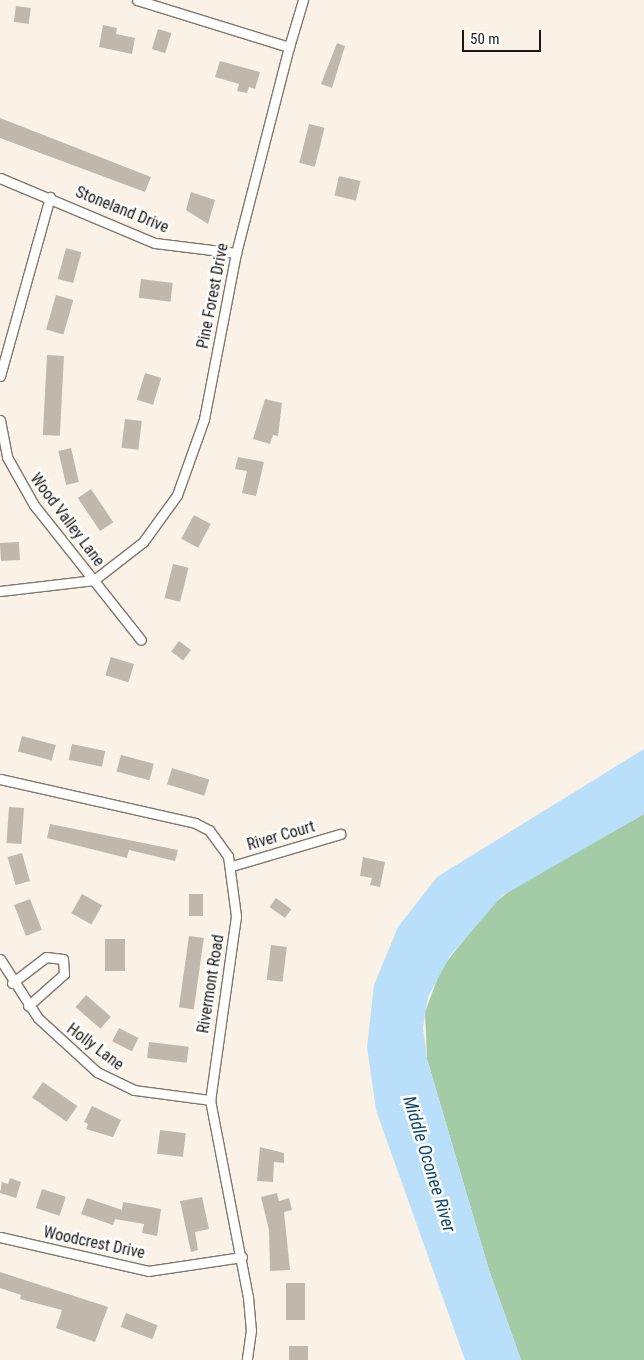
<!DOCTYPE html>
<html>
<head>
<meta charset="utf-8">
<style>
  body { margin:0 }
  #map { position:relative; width:644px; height:1360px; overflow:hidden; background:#faf2e6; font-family:"Roboto Condensed",sans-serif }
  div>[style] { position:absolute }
  .forest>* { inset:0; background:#a2cba6 }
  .water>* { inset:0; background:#badffa }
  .building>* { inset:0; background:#c0b8ac; transform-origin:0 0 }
  .roads { filter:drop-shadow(1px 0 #7f786d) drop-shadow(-1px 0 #7f786d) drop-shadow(0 1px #7f786d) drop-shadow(0 -1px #7f786d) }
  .street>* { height:9px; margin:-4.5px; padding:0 4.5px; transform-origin:4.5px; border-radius:4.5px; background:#fff }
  span { translate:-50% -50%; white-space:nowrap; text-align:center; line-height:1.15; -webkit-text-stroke:5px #fff; paint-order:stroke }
  .street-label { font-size:16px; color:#1b1914 }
  .water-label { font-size:18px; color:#0f4768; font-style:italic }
  .scale { position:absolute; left:462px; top:30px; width:79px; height:22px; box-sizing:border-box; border:2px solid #1b1914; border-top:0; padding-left:6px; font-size:15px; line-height:18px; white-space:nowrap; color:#1b1914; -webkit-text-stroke:4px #fff; paint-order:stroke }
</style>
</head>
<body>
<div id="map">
  <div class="forest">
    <i style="clip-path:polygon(644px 814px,644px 1360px,521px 1360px,489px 1270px,427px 1059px,425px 1012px,441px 969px,490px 907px,514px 887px)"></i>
  </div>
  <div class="water">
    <i style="clip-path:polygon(644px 749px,644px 814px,502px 896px,450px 956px,428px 997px,423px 1028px,427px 1059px,489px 1270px,521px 1360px,465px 1360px,376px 1110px,367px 1047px,374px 985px,398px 927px,437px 877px)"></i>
  </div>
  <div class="building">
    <i style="left:16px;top:6px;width:15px;height:16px;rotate:8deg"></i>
    <i style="clip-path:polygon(103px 25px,117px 28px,116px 34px,135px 38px,132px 54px,99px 47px)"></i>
    <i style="left:158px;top:29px;width:14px;height:21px;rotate:17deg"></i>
    <i style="clip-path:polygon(337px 43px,345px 46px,332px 88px,321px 84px)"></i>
    <i style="clip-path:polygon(220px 61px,260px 72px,255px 89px,249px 87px,247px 93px,237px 91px,239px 84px,215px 77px)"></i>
    <i style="clip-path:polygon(0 118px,151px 177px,145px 192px,0 138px)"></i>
    <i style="left:309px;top:124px;width:16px;height:40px;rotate:14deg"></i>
    <i style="left:339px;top:176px;width:22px;height:20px;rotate:13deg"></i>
    <i style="clip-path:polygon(191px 192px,215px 200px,208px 224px,186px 210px)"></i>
    <i style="left:66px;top:248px;width:16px;height:32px;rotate:15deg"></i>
    <i style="left:141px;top:279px;width:32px;height:19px;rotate:7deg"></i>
    <i style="left:56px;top:295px;width:18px;height:36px;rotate:16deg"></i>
    <i style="left:47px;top:355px;width:17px;height:80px;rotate:3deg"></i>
    <i style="left:145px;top:373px;width:17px;height:28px;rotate:17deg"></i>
    <i style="clip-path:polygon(265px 399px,282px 403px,278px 436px,273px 435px,270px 444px,253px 439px)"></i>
    <i style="left:125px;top:419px;width:17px;height:29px;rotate:7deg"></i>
    <i style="left:71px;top:448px;width:35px;height:13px;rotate:77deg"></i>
    <i style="clip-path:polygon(238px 457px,264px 462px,256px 496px,242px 493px,247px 471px,235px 469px)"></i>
    <i style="left:91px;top:489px;width:40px;height:16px;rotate:56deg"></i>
    <i style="left:194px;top:515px;width:19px;height:27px;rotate:28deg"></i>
    <i style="left:19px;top:542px;width:18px;height:19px;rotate:87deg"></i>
    <i style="left:173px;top:564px;width:16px;height:35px;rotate:14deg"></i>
    <i style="left:179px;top:641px;width:15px;height:13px;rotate:37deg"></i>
    <i style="left:111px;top:657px;width:24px;height:19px;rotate:17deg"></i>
    <i style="left:22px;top:736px;width:35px;height:16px;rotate:15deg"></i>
    <i style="left:72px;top:744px;width:34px;height:16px;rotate:12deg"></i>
    <i style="left:121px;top:755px;width:34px;height:17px;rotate:15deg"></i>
    <i style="left:172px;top:768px;width:39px;height:17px;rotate:17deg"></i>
    <i style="left:9px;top:807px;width:15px;height:36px;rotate:4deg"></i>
    <i style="clip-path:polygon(50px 824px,178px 850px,175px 861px,129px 850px,127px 858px,47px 838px)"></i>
    <i style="left:22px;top:853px;width:29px;height:15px;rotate:74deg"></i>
    <i style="clip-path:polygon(363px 857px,385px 862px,380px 887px,370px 885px,372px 878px,360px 876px)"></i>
    <i style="left:82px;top:894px;width:23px;height:22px;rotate:29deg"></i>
    <i style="left:189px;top:894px;width:14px;height:22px"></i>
    <i style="left:276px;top:898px;width:19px;height:11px;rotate:36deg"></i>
    <i style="left:30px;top:899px;width:33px;height:17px;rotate:69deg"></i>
    <i style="left:189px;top:936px;width:15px;height:72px;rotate:8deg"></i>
    <i style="left:105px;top:939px;width:20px;height:32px"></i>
    <i style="left:271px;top:945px;width:16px;height:35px;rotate:7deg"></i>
    <i style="left:86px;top:995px;width:33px;height:16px;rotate:41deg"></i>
    <i style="left:119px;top:1028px;width:22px;height:15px;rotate:27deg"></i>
    <i style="left:149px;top:1042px;width:40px;height:16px;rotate:7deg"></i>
    <i style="left:43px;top:1082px;width:42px;height:19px;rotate:35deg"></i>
    <i style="clip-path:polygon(92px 1106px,121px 1120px,113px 1137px,86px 1129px,88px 1124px,84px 1122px)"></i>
    <i style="left:160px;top:1130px;width:26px;height:24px;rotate:7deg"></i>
    <i style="clip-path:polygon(260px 1147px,284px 1153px,284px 1163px,274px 1162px,273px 1182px,257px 1181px)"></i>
    <i style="clip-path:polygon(10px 1178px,21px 1182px,16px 1198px,0 1193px,2px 1182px,8px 1184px)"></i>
    <i style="left:42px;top:1189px;width:25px;height:20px;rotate:18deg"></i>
    <i style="clip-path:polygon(277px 1193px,279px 1201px,289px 1198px,292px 1210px,284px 1212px,290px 1270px,270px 1271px,269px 1230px,261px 1197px)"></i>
    <i style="clip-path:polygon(202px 1197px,209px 1229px,195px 1232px,198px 1250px,191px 1252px,180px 1201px)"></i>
    <i style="clip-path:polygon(87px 1198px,122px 1210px,123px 1202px,161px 1209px,157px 1236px,142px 1233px,144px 1224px,115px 1219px,113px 1225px,81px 1214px)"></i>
    <i style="clip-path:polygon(0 1272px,108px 1307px,95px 1342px,56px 1328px,62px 1310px,20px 1299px,21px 1295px,0 1288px)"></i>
    <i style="left:286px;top:1283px;width:19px;height:37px"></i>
    <i style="left:126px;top:1313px;width:34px;height:15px;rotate:21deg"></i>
    <i style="left:289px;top:1346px;width:19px;height:14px"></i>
  </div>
  <div class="roads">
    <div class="street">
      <i style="left:289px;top:47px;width:49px;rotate:-73.4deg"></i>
      <i style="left:0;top:178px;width:168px;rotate:22.8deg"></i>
      <i style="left:155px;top:243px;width:82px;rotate:7deg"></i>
      <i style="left:0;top:376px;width:186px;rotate:-74.4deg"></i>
      <i style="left:0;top:420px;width:38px;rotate:79deg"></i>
      <i style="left:7px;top:457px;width:55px;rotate:60.6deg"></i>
      <i style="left:34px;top:505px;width:172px;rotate:51.6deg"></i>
      <i style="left:0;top:591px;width:95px;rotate:-6.7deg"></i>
      <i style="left:94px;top:580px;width:62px;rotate:-37.8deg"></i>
      <i style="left:143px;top:542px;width:58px;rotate:-54.1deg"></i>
      <i style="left:177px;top:495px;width:81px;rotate:-70.4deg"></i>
      <i style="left:204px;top:419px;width:169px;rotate:-79.1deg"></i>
      <i style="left:236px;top:253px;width:213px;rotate:-75.6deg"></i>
      <i style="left:289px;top:47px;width:159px;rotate:-162.8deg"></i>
      <i style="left:0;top:779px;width:200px;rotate:12.7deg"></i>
      <i style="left:195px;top:823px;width:16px;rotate:27deg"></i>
      <i style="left:209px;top:830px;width:32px;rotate:54deg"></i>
      <i style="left:228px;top:856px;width:61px;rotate:82.4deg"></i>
      <i style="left:236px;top:916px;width:186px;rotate:98deg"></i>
      <i style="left:210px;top:1100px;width:201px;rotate:79.1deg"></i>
      <i style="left:248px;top:1297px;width:33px;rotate:85deg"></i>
      <i style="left:251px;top:1330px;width:30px;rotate:98deg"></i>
      <i style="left:232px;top:866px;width:113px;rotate:-16.5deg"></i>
      <i style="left:0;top:959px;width:70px;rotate:57.2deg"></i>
      <i style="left:38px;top:1018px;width:80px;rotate:42.5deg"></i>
      <i style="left:97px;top:1072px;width:41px;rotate:25.9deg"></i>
      <i style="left:134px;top:1090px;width:77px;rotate:7.5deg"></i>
      <i style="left:12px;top:983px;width:43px;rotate:-37.4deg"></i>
      <i style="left:46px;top:957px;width:17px;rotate:7deg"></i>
      <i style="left:63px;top:959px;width:15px;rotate:86deg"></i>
      <i style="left:64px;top:974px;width:48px;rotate:138.4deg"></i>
      <i style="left:0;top:1237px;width:152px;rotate:12.9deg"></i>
      <i style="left:148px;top:1271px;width:95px;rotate:-8.5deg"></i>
    </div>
  </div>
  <div class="street-label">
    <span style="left:122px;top:210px;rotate:22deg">Stoneland Drive</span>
    <span style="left:213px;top:296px;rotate:-79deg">Pine Forest Drive</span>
    <span style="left:67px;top:520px;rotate:53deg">Wood Valley Lane</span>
    <span style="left:281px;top:836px;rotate:-16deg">River Court</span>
    <span style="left:211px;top:984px;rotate:-81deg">Rivermont Road</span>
    <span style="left:95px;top:1047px;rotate:37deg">Holly Lane</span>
    <span style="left:94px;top:1243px;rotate:12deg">Woodcrest Drive</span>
  </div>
  <div class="water-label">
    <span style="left:429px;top:1164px;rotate:73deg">Middle Oconee River</span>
  </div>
  <div class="scale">50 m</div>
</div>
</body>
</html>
